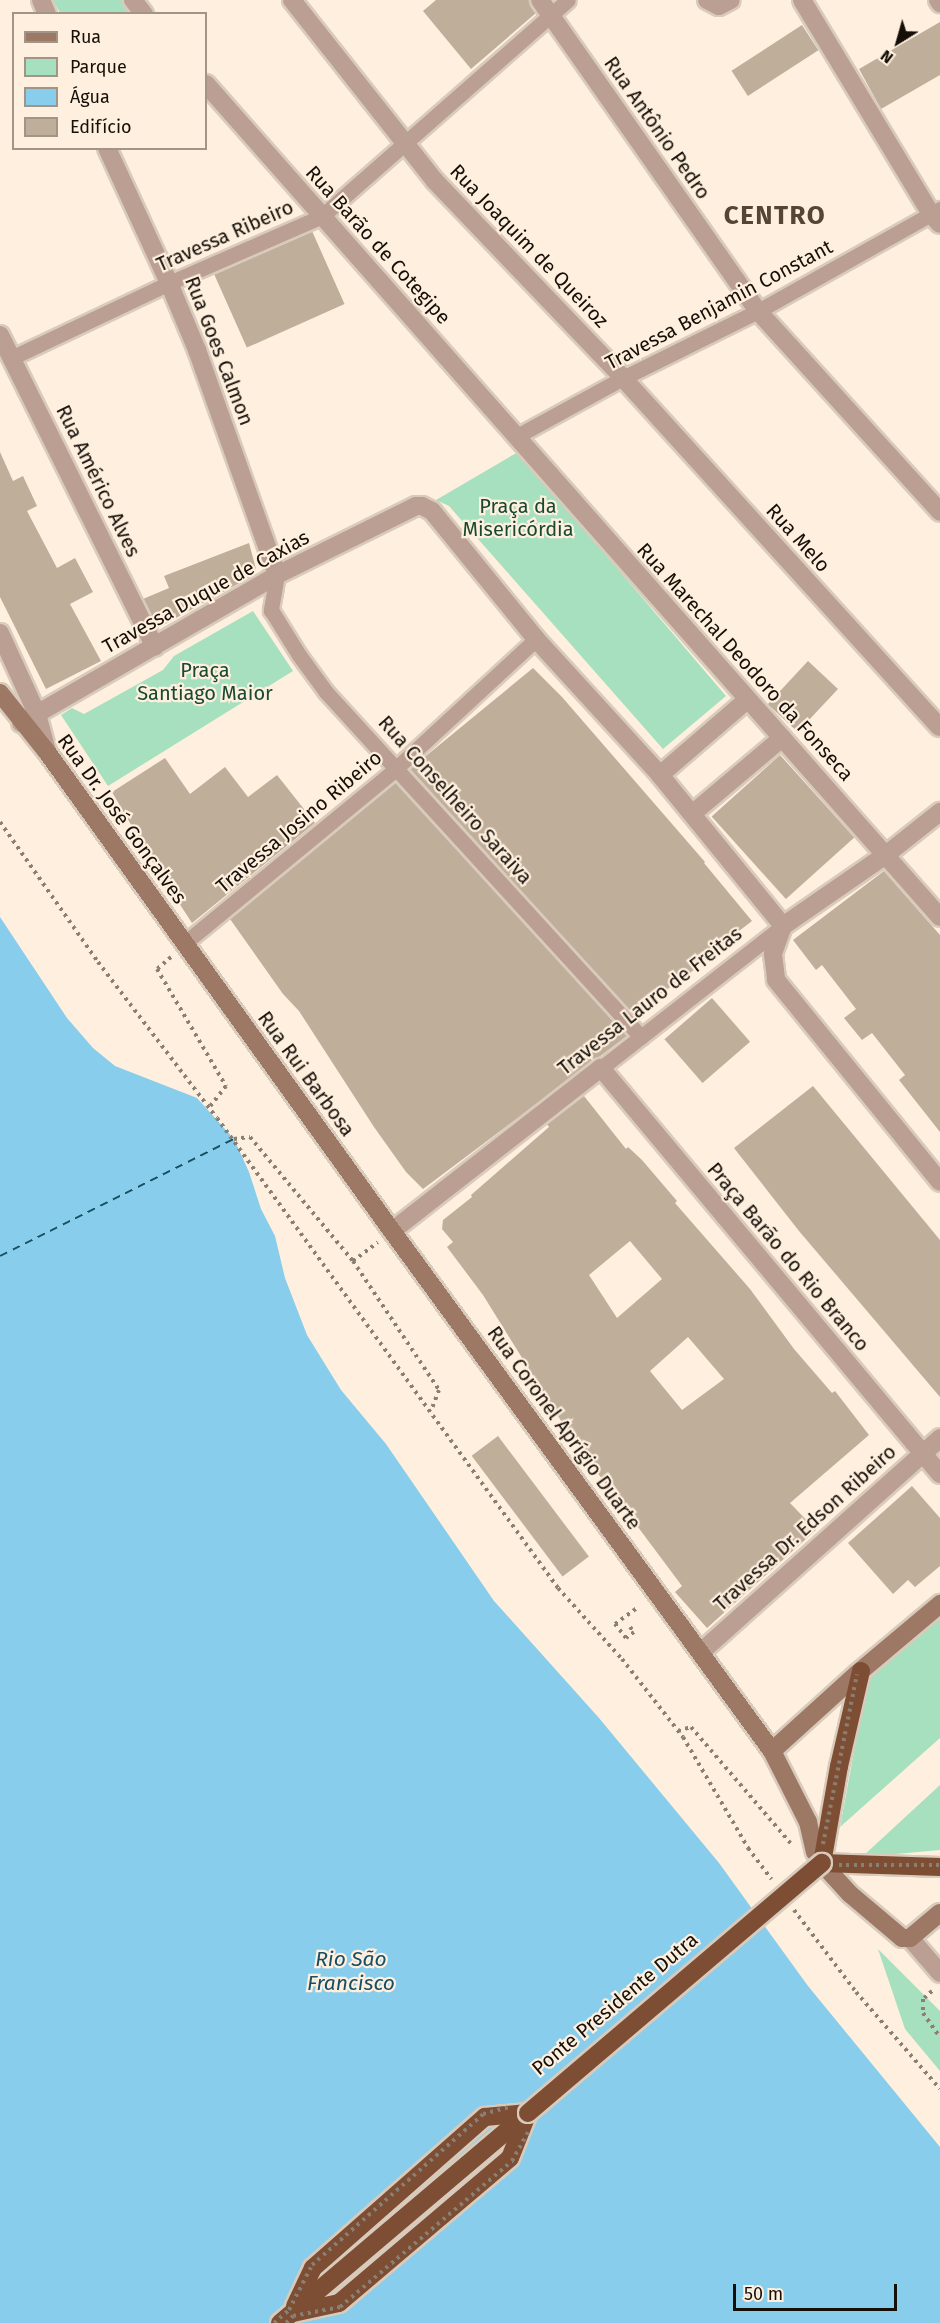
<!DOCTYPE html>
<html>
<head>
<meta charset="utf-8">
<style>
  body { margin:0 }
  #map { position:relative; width:940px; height:2323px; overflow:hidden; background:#feefde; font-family:"Fira Sans",sans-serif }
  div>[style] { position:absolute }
  .green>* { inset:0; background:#a6e0bf }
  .water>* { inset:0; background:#88cdeb }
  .ferry>* { height:1.5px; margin-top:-0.75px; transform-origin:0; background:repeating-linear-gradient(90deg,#164e63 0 8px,transparent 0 14px) }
  .building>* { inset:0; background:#bfae9a; transform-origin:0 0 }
  .path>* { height:4px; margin-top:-2px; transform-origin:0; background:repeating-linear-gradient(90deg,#8a7f73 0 3px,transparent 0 7.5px) }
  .roads { filter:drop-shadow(2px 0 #d9cbbc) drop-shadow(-2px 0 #d9cbbc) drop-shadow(0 2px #d9cbbc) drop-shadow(0 -2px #d9cbbc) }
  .pedestrian>* { height:15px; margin:-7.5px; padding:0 7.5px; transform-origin:7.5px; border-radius:7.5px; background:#ba9f92 }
  .minor>* { height:18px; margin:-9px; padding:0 9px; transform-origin:9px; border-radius:9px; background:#ba9f92 }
  .tertiary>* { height:18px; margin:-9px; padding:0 9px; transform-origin:9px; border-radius:9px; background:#ba9f92 }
  .secondary>* { height:18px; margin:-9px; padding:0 9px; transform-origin:9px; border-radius:9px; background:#9d7864 }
  .trunk>* { height:18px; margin:-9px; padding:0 9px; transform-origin:9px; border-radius:9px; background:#7e4e34 }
  .path-bridge>* { height:4px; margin-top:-2px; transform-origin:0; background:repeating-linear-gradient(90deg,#8a7f73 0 3px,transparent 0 7.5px) }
  .bridges { filter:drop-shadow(2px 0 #d9cbbc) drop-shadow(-2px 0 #d9cbbc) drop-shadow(0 2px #d9cbbc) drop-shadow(0 -2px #d9cbbc) }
  .trunk-bridge>* { height:18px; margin:-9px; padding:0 9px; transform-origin:9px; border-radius:9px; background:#7e4e34 }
  span { translate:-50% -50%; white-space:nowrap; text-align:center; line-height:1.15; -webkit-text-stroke:4.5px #feefde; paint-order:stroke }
  .street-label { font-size:20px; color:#150f08 }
  .park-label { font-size:20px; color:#174830 }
  .water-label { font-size:21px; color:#164e63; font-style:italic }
  .district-label { font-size:26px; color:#544534; font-weight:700; letter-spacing:1.5px }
  .legend { position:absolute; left:12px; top:12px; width:195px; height:138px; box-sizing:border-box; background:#feefde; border:2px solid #a19588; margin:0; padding:8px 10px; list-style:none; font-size:18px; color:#150f08 }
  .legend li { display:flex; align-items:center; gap:12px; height:30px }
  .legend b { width:30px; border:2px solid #a19588 }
  .north { position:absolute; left:868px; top:12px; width:60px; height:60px; -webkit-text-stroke:4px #feefde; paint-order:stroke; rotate:217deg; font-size:16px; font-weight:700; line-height:24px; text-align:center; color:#150f08 }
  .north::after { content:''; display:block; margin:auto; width:21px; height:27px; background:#150f08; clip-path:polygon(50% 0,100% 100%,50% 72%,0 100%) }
  .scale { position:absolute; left:733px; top:2284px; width:164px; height:27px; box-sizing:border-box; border:3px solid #150f08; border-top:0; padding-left:8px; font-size:18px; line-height:21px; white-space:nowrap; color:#150f08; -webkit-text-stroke:4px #feefde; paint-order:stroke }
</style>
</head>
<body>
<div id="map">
  <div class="green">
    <i style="clip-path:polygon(53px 0,122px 0,133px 13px,60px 13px)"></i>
    <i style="clip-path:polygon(518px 452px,726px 696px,663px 749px,449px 506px,436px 500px)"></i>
    <i style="clip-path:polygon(253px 611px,293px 671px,108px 786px,61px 715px,72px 708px,84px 714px,163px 670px,174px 656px)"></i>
    <i style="clip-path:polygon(940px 1617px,940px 1738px,840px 1827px,867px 1681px)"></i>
    <i style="clip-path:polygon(940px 1785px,940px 1850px,862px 1857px)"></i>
    <i style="clip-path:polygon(878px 1949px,940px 2011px,940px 2071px,905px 2029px)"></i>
  </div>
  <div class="water">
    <i style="clip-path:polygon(0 917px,67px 1018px,93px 1048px,115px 1066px,197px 1098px,234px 1139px,249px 1172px,261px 1209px,275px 1236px,285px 1278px,307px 1335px,341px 1390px,386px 1444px,494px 1601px,599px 1718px,719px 1863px,808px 1986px,940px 2147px,940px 2323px,0 2323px)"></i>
  </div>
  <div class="ferry">
    <i style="left:0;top:1256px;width:262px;rotate:-26.6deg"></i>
  </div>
  <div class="building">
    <i style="clip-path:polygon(436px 0,529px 0,536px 13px,471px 69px,423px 11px)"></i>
    <i style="clip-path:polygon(940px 22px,940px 75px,881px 109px,859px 69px)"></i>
    <i style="left:802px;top:25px;width:30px;height:84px;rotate:57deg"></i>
    <i style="left:312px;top:231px;width:80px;height:107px;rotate:66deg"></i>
    <i style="clip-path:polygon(0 452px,13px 481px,23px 476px,37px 506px,27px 511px,57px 568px,75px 558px,93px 592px,70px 604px,101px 661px,46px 689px,0 597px)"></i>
    <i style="clip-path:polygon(249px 543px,256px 569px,254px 575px,158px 628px,143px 599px,169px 588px,164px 576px)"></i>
    <i style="left:808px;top:661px;width:41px;height:59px;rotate:43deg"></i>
    <i style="clip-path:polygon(533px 668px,562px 697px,705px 862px,704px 863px,752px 921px,696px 964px,698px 967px,633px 1014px,410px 769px)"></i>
    <i style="left:780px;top:755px;width:111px;height:92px;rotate:48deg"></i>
    <i style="clip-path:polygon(165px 758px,190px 794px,225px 767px,248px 797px,277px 775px,315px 823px,192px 923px,155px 866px,112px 792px)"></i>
    <i style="clip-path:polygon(395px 782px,627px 1036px,423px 1189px,406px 1172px,374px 1127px,299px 1011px,283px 994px,230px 919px)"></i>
    <i style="clip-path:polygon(884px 871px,940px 935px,940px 1132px,899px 1080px,905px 1075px,872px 1033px,862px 1040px,844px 1018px,856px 1009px,822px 965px,816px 970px,793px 940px)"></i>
    <i style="left:712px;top:998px;width:58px;height:63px;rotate:49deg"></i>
    <i style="clip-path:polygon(813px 1086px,940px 1240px,940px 1397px,799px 1231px,734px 1148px)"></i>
    <i style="clip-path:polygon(evenodd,584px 1096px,626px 1149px,628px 1147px,642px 1160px,677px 1201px,675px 1203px,750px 1289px,794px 1349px,832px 1393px,835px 1391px,869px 1435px,790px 1503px,816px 1530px,707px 1628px,675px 1592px,682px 1586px,573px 1440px,483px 1295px,447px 1247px,453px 1242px,442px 1229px,443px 1220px,472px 1197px,471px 1195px,549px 1127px,547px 1124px,584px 1096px,630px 1241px,662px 1279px,617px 1318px,589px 1275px,630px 1241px,584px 1096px,688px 1337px,724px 1379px,682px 1410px,650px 1371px,688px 1337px)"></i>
    <i style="left:498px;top:1436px;width:151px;height:33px;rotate:53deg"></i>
    <i style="clip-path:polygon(912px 1486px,940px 1518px,940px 1566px,915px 1587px,908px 1580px,893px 1594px,848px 1543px)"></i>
  </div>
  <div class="path">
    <i style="left:0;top:822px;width:171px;rotate:55deg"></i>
    <i style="left:98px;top:962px;width:196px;rotate:52.7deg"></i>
    <i style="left:217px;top:1118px;width:581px;rotate:54.04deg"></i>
    <i style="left:558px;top:1588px;width:96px;rotate:48deg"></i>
    <i style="left:622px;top:1659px;width:99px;rotate:52deg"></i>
    <i style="left:683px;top:1737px;width:129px;rotate:59.6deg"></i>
    <i style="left:748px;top:1848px;width:39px;rotate:53deg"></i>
    <i style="left:171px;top:957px;width:18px;rotate:139deg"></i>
    <i style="left:157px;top:969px;width:136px;rotate:59.5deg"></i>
    <i style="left:226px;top:1086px;width:28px;rotate:128deg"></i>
    <i style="left:234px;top:1139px;width:16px;rotate:-7deg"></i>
    <i style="left:250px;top:1137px;width:161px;rotate:50.3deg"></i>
    <i style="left:353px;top:1261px;width:31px;rotate:-37deg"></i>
    <i style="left:353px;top:1261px;width:155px;rotate:56.3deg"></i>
    <i style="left:439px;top:1390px;width:22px;rotate:111deg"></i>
    <i style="left:630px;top:1627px;width:6px;rotate:51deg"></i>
    <i style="left:634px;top:1632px;width:10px;rotate:143deg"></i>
    <i style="left:626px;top:1638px;width:18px;rotate:-128deg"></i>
    <i style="left:615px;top:1624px;width:29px;rotate:-36deg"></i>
    <i style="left:678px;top:1731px;width:14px;rotate:-17deg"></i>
    <i style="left:691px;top:1727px;width:155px;rotate:49.4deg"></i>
    <i style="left:794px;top:1910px;width:103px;rotate:52.9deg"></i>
    <i style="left:856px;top:1992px;width:128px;rotate:49.1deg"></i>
    <i style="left:932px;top:1991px;width:12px;rotate:138deg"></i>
    <i style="left:923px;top:1999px;width:14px;rotate:90deg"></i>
    <i style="left:923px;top:2013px;width:29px;rotate:55deg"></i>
  </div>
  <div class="roads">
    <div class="pedestrian">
      <i style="left:11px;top:358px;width:175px;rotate:-25.4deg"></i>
      <i style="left:169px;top:283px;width:167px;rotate:-23.6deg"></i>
      <i style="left:322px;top:216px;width:327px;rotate:-41.3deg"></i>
      <i style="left:517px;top:436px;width:121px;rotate:-28.7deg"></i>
      <i style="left:623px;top:378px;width:151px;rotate:-26.4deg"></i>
      <i style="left:758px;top:311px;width:209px;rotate:-29.3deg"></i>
      <i style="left:277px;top:575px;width:36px;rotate:100deg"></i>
      <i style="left:271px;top:610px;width:53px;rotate:58.1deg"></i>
      <i style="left:299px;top:655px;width:46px;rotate:53.9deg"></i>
      <i style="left:326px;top:692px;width:467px;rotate:47.6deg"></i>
      <i style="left:192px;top:937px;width:259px;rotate:-39.5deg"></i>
      <i style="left:392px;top:772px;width:196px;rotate:-42.7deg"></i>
      <i style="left:601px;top:1068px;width:231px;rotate:-38deg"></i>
    </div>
    <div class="minor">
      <i style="left:292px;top:0;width:231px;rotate:51.7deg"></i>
      <i style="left:435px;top:181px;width:272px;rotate:46.3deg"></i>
      <i style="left:623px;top:378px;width:471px;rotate:47.8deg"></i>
      <i style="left:707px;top:0;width:13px;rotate:27deg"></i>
      <i style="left:719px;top:6px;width:13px;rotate:-27deg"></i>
      <i style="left:802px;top:0;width:250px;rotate:58.9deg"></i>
      <i style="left:931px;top:214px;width:13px;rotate:48deg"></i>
      <i style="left:938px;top:0;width:4px;rotate:56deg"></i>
      <i style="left:0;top:335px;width:348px;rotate:63.6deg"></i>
    </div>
    <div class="tertiary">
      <i style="left:41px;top:0;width:15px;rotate:67deg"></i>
      <i style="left:133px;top:0;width:18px;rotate:52deg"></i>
      <i style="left:540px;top:0;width:380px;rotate:55deg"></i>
      <i style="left:758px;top:311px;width:271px;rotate:47.8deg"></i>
      <i style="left:206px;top:84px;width:1110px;rotate:48.62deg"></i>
      <i style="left:107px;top:148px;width:149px;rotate:65.3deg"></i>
      <i style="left:169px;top:283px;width:73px;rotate:67.3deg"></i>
      <i style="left:197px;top:350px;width:239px;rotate:70.4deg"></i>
      <i style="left:0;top:633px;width:89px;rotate:65.4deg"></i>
      <i style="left:37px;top:714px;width:39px;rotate:75deg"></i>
      <i style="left:21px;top:723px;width:296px;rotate:-30deg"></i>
      <i style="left:277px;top:575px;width:155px;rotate:-26.4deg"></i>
      <i style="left:416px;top:506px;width:6px"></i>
      <i style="left:422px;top:506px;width:11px;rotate:27deg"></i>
      <i style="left:432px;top:511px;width:165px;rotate:50.9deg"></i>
      <i style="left:536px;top:639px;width:184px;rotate:47.6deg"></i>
      <i style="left:660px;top:775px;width:195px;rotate:50.8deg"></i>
      <i style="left:660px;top:775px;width:115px;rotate:-40.8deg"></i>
      <i style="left:692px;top:814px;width:118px;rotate:-40.2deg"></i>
      <i style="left:783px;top:926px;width:30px;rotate:110deg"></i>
      <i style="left:773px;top:954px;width:26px;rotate:83deg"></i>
      <i style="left:776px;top:980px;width:260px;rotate:50.9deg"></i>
      <i style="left:783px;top:926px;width:126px;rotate:-34.7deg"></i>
      <i style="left:887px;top:854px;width:68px;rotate:-38.4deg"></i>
      <i style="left:392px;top:1231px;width:265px;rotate:-38deg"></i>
      <i style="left:601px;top:1068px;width:529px;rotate:50.14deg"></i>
      <i style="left:701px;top:1652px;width:321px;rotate:-41.8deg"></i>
      <i style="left:910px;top:1938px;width:46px;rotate:49.4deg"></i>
    </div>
    <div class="secondary">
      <i style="left:0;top:693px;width:75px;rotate:51.5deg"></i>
      <i style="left:47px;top:752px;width:590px;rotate:54.24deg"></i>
      <i style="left:392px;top:1231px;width:644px;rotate:53.84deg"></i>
      <i style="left:772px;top:1751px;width:80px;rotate:63.1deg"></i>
      <i style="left:808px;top:1822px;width:31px;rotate:77deg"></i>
      <i style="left:772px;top:1751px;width:115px;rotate:-42.2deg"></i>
      <i style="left:857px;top:1674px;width:109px;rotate:-40.1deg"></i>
      <i style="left:818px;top:1859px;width:47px;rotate:47.6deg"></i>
      <i style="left:850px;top:1894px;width:68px;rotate:40.2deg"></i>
      <i style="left:902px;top:1938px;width:8px"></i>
      <i style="left:910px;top:1938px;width:39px;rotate:-40deg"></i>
    </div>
    <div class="trunk">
      <i style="left:861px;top:1671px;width:98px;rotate:103deg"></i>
      <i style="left:839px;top:1766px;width:98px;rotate:99.9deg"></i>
      <i style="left:822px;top:1863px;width:118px;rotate:1.9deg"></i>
      <i style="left:295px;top:2306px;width:42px;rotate:-64.7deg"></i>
      <i style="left:313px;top:2268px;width:229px;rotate:-41.3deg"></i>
      <i style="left:485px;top:2117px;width:43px;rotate:-5.3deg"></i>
      <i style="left:293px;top:2313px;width:47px;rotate:-12.3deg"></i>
      <i style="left:339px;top:2303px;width:224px;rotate:-40.3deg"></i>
      <i style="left:510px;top:2158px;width:46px;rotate:-68.4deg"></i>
      <i style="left:280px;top:2323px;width:325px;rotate:-40.3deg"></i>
    </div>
  </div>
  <div class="path-bridge">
    <i style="left:823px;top:1844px;width:173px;rotate:-78.7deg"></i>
    <i style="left:839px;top:1865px;width:101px"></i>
    <i style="left:274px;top:2323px;width:20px;rotate:-41deg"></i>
    <i style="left:289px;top:2310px;width:51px;rotate:-62.9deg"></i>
    <i style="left:312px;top:2265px;width:228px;rotate:-41.4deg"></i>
    <i style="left:483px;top:2114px;width:27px;rotate:-15deg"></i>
    <i style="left:286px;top:2323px;width:10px;rotate:-45deg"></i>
    <i style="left:293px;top:2316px;width:48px;rotate:-10.8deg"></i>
    <i style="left:340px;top:2307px;width:226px;rotate:-40.3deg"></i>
    <i style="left:512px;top:2161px;width:33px;rotate:-61deg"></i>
  </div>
  <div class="bridges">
    <div class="trunk-bridge">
      <i style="left:528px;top:2113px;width:386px;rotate:-40.4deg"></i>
    </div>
  </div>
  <div class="street-label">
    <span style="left:657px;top:128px;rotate:55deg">Rua Antônio Pedro</span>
    <span style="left:225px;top:236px;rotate:-24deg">Travessa Ribeiro</span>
    <span style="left:378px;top:245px;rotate:48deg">Rua Barão de Cotegipe</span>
    <span style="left:529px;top:246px;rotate:46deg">Rua Joaquim de Queiroz</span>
    <span style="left:719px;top:305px;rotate:-28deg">Travessa Benjamin Constant</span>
    <span style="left:219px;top:351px;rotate:69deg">Rua Goes Calmon</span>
    <span style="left:98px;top:481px;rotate:64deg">Rua Américo Alves</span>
    <span style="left:798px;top:538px;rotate:48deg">Rua Melo</span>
    <span style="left:206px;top:592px;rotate:-29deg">Travessa Duque de Caxias</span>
    <span style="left:745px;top:662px;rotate:48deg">Rua Marechal Deodoro da Fonseca</span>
    <span style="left:455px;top:800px;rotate:48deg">Rua Conselheiro Saraiva</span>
    <span style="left:122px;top:819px;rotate:54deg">Rua Dr. José Gonçalves</span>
    <span style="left:299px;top:822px;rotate:-40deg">Travessa Josino Ribeiro</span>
    <span style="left:650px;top:1001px;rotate:-38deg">Travessa Lauro de Freitas</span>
    <span style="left:306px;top:1074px;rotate:54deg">Rua Rui Barbosa</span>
    <span style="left:788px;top:1257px;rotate:50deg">Praça Barão do Rio Branco</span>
    <span style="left:564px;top:1428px;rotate:54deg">Rua Coronel Aprígio Duarte</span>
    <span style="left:805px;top:1528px;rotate:-42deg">Travessa Dr. Edson Ribeiro</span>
    <span style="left:615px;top:2004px;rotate:-40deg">Ponte Presidente Dutra</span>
  </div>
  <div class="park-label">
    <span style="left:518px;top:518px">Praça da<br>Misericórdia</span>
    <span style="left:205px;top:682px">Praça<br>Santiago Maior</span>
  </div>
  <div class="water-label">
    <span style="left:351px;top:1971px">Rio São<br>Francisco</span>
  </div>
  <div class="district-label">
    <span style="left:775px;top:216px">CENTRO</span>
  </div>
  <ul class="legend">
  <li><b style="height:8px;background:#9d7864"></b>Rua</li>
  <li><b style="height:16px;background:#a6e0bf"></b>Parque</li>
  <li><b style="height:16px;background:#88cdeb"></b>Água</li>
  <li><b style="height:16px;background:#bfae9a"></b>Edifício</li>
  </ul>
  <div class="north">N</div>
  <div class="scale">50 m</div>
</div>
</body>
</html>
